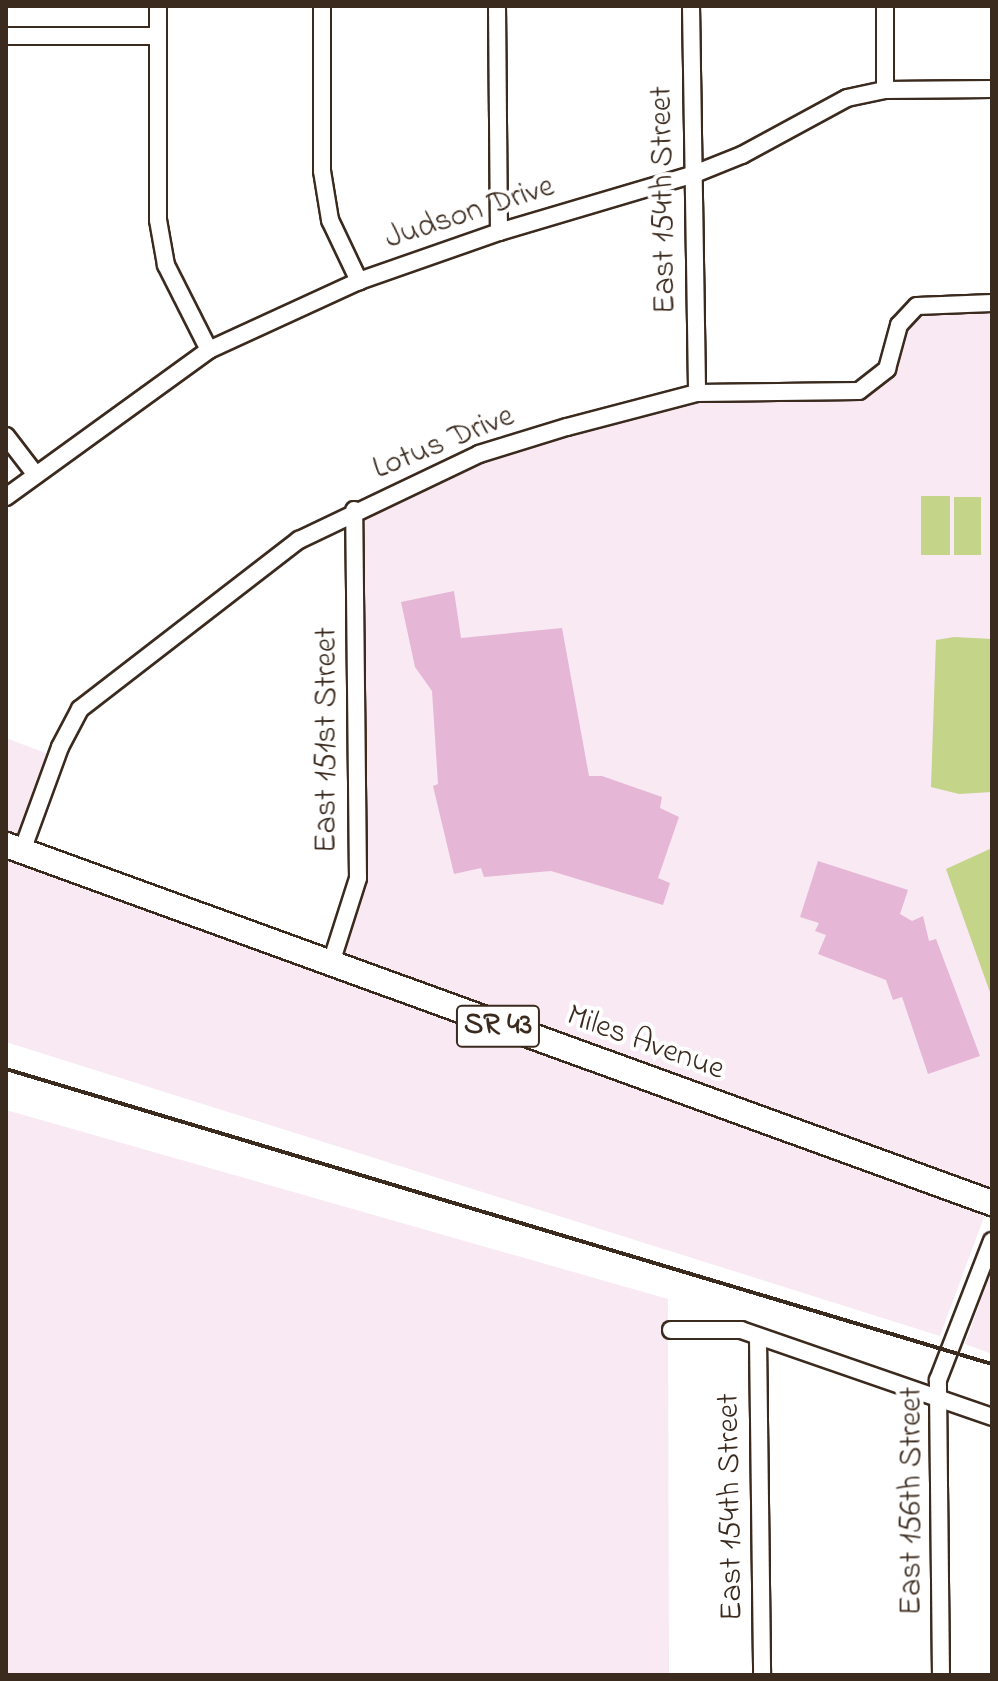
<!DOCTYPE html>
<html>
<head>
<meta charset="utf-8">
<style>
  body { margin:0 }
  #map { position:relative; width:998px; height:1681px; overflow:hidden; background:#fff; font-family:"Indie Flower",sans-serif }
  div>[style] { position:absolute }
  .built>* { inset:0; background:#f8e9f3 }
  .green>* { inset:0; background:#c4d489; transform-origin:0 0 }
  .building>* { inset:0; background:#e6b6d7 }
  .roads { filter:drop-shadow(2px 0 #3b2a1e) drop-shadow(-2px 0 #3b2a1e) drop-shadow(0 2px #3b2a1e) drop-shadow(0 -2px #3b2a1e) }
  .minor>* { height:16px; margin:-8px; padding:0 8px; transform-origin:8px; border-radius:8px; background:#fff }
  .primary>* { height:24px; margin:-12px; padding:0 12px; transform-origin:12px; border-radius:12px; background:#fff }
  .rail>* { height:4px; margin:-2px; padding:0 2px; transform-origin:2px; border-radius:2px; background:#3b2a1e }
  span { translate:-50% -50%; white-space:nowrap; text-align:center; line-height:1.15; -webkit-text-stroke:8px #fff; paint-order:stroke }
  .shield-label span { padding:2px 6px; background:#fff; border:2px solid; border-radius:6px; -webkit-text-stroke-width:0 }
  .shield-label { font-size:30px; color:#3b2a1e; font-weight:700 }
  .street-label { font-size:32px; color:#3b2a1e }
  .frame { position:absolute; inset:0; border:8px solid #3b2a1e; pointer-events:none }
</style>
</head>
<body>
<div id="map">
  <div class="built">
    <i style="clip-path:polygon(992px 303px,992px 1202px,330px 966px,358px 878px,354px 510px,479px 454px,697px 393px,859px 391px,877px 381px,908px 314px)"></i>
    <i style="clip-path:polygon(6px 738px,56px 757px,22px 851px,6px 845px)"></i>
    <i style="clip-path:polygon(6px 859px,987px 1209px,940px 1336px,6px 1042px)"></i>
    <i style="clip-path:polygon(6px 1110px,668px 1299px,669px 1675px,6px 1675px)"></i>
    <i style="clip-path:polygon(992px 1269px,992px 1354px,965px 1344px)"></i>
  </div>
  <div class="green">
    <i style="left:921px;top:496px;width:29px;height:59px"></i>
    <i style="left:954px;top:497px;width:27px;height:58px"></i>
    <i style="clip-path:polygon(954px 637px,992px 639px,992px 792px,959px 794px,931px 787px,936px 640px)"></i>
    <i style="clip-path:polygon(992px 848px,992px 998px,946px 869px)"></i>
  </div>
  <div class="building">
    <i style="clip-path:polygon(454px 591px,461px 638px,562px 628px,589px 776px,602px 776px,662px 797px,660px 808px,679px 817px,658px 878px,670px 883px,663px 905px,551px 871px,484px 877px,481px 868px,454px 874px,433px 786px,438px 784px,432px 691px,415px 667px,401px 602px)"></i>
    <i style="clip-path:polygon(818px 861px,908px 890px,900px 914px,912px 921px,923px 916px,929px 941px,936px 939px,980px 1056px,928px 1074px,902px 997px,893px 1000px,886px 980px,818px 954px,826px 935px,815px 931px,819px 923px,800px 917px)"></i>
  </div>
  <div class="roads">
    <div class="minor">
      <i style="left:158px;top:6px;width:214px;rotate:90deg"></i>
      <i style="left:158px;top:220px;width:46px;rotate:79.9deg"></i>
      <i style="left:166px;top:265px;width:95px;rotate:63.2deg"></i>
      <i style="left:322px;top:6px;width:165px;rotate:90deg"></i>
      <i style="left:322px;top:171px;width:50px;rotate:80.7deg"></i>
      <i style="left:330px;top:220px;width:68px;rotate:64.6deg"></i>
      <i style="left:497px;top:6px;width:226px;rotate:89.5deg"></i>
      <i style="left:691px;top:6px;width:387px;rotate:89.1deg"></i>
      <i style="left:6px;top:36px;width:152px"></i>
      <i style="left:885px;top:90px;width:84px;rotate:-90deg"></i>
      <i style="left:6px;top:436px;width:49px;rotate:52.4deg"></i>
      <i style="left:6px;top:497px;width:251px;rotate:-35.9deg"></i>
      <i style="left:209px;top:350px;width:165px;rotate:-24.7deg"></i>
      <i style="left:359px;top:281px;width:148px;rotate:-19.3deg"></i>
      <i style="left:499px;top:232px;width:201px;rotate:-16.5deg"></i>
      <i style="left:692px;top:175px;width:54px;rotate:-21.8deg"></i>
      <i style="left:742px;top:155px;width:119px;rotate:-28.5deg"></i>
      <i style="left:847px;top:98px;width:39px;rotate:-12deg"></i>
      <i style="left:885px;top:90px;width:107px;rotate:-0.5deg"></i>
      <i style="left:22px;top:851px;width:111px;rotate:-69.9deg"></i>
      <i style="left:60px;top:747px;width:43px;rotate:-62.2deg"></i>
      <i style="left:80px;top:709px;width:277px;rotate:-37.7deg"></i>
      <i style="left:299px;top:540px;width:199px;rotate:-25.5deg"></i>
      <i style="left:479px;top:454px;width:92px;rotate:-17.1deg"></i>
      <i style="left:567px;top:427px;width:134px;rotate:-14.7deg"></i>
      <i style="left:697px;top:393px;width:162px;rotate:-0.7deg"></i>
      <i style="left:859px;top:391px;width:36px;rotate:-38deg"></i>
      <i style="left:887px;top:369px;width:46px;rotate:-74.7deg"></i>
      <i style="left:899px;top:325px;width:26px;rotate:-47deg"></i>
      <i style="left:917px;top:306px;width:75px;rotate:-2.3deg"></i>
      <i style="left:330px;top:966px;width:92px;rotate:-72.3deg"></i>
      <i style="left:358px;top:878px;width:368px;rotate:-90.6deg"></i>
      <i style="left:671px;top:1330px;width:70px"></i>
      <i style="left:741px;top:1330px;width:266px;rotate:19.1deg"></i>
      <i style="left:758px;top:1338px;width:337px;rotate:89.3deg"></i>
      <i style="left:941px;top:1675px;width:295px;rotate:-90.6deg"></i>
      <i style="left:938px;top:1380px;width:149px;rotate:-68.8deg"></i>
    </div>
    <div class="primary">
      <i style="left:6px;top:845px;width:1049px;rotate:19.96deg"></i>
    </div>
  </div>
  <div class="rail">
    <i style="left:6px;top:1069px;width:1029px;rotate:16.66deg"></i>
  </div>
  <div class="shield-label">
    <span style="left:498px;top:1026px">SR 43</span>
  </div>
  <div class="street-label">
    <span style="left:665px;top:200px;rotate:-91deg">East 154th Street</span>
    <span style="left:470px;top:214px;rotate:-18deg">Judson Drive</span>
    <span style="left:444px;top:444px;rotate:-22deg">Lotus Drive</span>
    <span style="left:328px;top:740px;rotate:-90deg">East 151st Street</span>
    <span style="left:645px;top:1044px;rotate:20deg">Miles Avenue</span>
    <span style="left:913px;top:1501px;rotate:-90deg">East 156th Street</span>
    <span style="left:732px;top:1507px;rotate:-91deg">East 154th Street</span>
  </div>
  <div class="frame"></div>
</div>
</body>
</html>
